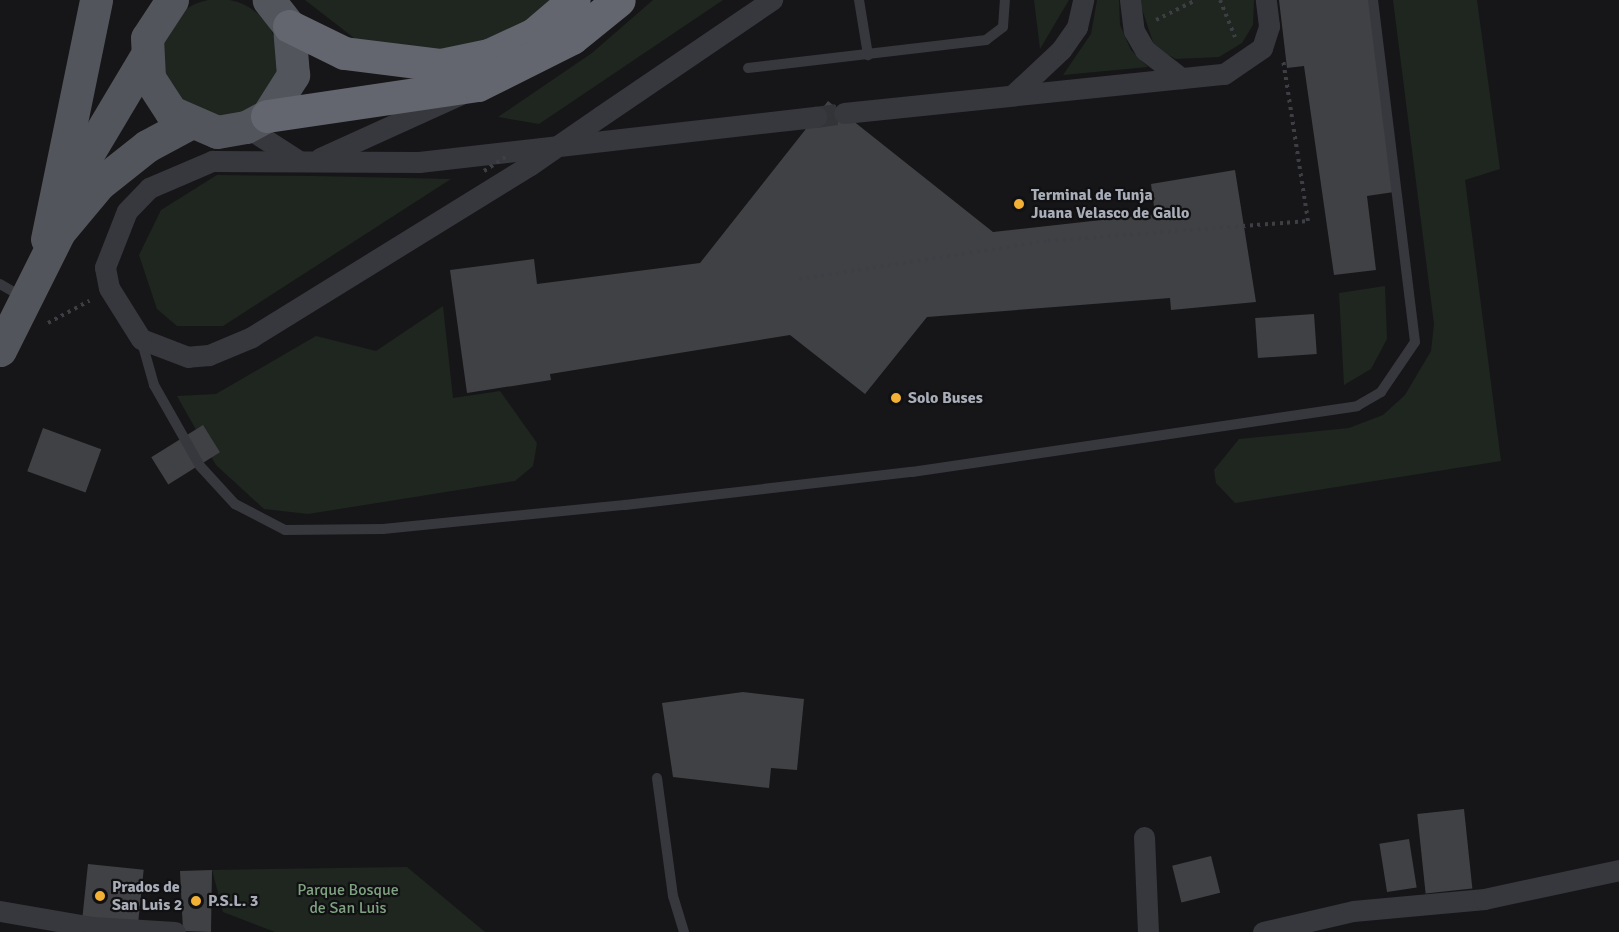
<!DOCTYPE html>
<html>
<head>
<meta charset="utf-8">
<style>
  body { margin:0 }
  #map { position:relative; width:1619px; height:932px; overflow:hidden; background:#161618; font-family:Signika,sans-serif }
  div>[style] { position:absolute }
  .green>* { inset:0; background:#1e261f }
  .round { border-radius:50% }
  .building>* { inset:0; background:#404145; transform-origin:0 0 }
  .street-tunnel>* { height:21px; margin-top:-10.5px; transform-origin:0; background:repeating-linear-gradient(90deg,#333438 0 21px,transparent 0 31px) }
  .path>* { height:4px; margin-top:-2px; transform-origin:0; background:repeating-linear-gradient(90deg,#3d3f44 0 3px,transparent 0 7.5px) }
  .lane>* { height:10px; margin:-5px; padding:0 5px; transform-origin:5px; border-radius:5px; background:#37383d }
  .street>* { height:21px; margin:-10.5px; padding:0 10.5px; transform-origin:10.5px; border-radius:10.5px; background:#37383d }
  .primary>* { height:33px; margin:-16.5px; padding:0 16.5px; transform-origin:16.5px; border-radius:16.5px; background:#53555c }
  .highway>* { height:33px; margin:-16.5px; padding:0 16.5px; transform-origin:16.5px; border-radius:16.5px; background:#63666e }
  .path-bridge>* { height:4px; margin-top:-2px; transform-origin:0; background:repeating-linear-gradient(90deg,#3d3f44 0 3px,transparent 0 7.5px) }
  .street-bridge>* { height:21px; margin:-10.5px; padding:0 10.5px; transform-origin:10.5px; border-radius:10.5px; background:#37383d }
  .dots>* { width:16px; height:16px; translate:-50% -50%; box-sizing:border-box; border:3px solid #111113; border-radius:50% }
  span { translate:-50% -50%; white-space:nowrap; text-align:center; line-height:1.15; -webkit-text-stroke:4.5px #111113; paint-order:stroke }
  .poi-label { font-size:16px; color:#a8adb8; font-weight:700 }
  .left { translate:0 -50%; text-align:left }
  .park-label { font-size:16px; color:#7fa381 }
</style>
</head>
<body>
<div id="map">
  <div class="green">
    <i class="round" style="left:160px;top:-1px;width:118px;height:118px"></i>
    <i style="clip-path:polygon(305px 0,559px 0,532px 28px,430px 55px,363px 45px)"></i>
    <i style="clip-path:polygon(653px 0,723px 0,539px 124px,498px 117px,592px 53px)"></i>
    <i style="clip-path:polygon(1034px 0,1069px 0,1040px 49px)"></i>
    <i style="clip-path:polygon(1097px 0,1119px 0,1120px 25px,1131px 50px,1148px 67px,1063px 75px,1091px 34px)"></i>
    <i style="clip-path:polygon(1139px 0,1254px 0,1253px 25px,1242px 43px,1219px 57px,1176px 59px,1155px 48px)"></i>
    <i style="clip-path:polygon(1393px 0,1477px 0,1500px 169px,1465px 180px,1501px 461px,1235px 503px,1216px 483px,1214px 470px,1239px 439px,1349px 428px,1383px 415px,1405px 395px,1431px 351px,1434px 324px)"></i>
    <i style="clip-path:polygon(217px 175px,314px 176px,451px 179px,223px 326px,177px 326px,157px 309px,139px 255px,161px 210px)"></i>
    <i style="clip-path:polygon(1385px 286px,1387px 339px,1371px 369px,1344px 385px,1339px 293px)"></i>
    <i style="clip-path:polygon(443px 306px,453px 398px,500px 391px,537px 443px,533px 466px,515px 481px,308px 514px,264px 509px,216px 465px,177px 396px,216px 394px,316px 336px,376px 351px)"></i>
    <i style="clip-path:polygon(407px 867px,485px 932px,275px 932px,223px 912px,212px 870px)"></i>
  </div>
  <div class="building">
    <i style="clip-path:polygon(1279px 0,1371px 0,1394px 192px,1367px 196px,1376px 270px,1334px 275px,1304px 66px,1287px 68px)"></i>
    <i style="clip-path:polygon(828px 101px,993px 232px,1155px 214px,1151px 184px,1235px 170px,1256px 302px,1171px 310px,1170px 298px,927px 317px,865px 394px,790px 335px,550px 374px,551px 380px,467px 393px,450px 270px,534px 259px,537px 284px,700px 263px)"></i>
    <i style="left:1314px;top:314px;width:40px;height:59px;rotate:86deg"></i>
    <i style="left:203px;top:425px;width:32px;height:61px;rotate:58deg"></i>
    <i style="left:43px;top:428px;width:62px;height:46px;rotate:20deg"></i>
    <i style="clip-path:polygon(743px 692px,804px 699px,797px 770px,771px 768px,769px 788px,673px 777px,662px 703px)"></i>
    <i style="left:1464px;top:809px;width:80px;height:47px;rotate:84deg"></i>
    <i style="left:1409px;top:839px;width:49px;height:30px;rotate:81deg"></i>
    <i style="left:1211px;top:856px;width:38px;height:40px;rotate:76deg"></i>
    <i style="left:88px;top:864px;width:56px;height:61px;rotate:6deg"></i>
    <i style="clip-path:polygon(212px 870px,211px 932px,183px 931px,180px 871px)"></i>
  </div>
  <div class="street-tunnel">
    <i style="left:816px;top:117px;width:28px;rotate:-8deg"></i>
  </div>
  <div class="path">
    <i style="left:1220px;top:0;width:40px;rotate:68deg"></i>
    <i style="left:1156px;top:20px;width:45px;rotate:-26.6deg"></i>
    <i style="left:799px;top:279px;width:252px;rotate:-8.7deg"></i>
    <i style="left:1048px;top:241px;width:261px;rotate:-4.4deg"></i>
    <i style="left:1308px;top:221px;width:163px;rotate:-98.8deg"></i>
    <i style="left:48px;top:323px;width:47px;rotate:-28.2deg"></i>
  </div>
  <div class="lane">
    <i style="left:859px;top:0;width:56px;rotate:80.7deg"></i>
    <i style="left:748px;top:68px;width:240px;rotate:-6.7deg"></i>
    <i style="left:986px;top:40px;width:21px;rotate:-37deg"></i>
    <i style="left:1003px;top:27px;width:27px;rotate:-86deg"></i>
    <i style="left:0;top:284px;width:28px;rotate:30deg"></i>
    <i style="left:141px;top:339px;width:48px;rotate:74.2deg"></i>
    <i style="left:154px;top:385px;width:93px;rotate:60.4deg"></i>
    <i style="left:200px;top:466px;width:52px;rotate:47.4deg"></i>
    <i style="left:235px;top:504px;width:56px;rotate:27.5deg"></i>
    <i style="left:285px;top:530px;width:98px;rotate:-0.6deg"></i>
    <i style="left:383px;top:529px;width:243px;rotate:-5.7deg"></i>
    <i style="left:625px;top:505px;width:289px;rotate:-6.6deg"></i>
    <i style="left:912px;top:472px;width:450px;rotate:-8.4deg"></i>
    <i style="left:1357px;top:406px;width:28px;rotate:-30deg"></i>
    <i style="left:1381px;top:392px;width:60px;rotate:-55.8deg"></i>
    <i style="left:1415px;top:342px;width:345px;rotate:-97deg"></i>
    <i style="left:657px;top:778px;width:119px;rotate:82.3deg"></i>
    <i style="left:673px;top:896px;width:38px;rotate:73deg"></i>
  </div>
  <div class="street">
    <i style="left:1130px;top:0;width:31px;rotate:83deg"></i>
    <i style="left:1134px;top:31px;width:22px;rotate:60deg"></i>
    <i style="left:1145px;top:50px;width:46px;rotate:37.9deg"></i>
    <i style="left:1015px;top:93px;width:63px;rotate:-43.1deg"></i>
    <i style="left:1061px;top:50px;width:28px;rotate:-55deg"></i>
    <i style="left:1077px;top:27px;width:28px;rotate:-77deg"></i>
    <i style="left:844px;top:113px;width:382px;rotate:-5.9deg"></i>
    <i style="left:1224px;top:74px;width:46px;rotate:-34.4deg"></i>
    <i style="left:1262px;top:48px;width:23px;rotate:-72deg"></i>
    <i style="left:1269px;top:26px;width:26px;rotate:-97deg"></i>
    <i style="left:601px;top:116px;width:207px;rotate:-34.2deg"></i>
    <i style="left:240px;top:133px;width:8px;rotate:-45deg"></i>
    <i style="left:246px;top:127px;width:63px;rotate:32.7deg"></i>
    <i style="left:320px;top:158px;width:155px;rotate:-24.4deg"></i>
    <i style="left:530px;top:165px;width:327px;rotate:148.3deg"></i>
    <i style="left:252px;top:337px;width:47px;rotate:157.3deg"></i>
    <i style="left:209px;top:355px;width:21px;rotate:175deg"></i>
    <i style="left:188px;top:357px;width:50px;rotate:-159deg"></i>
    <i style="left:141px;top:339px;width:60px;rotate:-122.1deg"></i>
    <i style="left:109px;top:288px;width:21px;rotate:-101deg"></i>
    <i style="left:105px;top:267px;width:60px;rotate:-68.6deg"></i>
    <i style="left:127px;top:211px;width:32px;rotate:-46deg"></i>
    <i style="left:149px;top:188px;width:69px;rotate:-23.2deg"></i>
    <i style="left:212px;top:161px;width:207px;rotate:0.3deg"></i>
    <i style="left:419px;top:162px;width:400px;rotate:-6.5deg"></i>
    <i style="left:1144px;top:837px;width:95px;rotate:87.6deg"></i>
    <i style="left:0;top:911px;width:94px;rotate:9.8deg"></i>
    <i style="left:93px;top:927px;width:82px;rotate:3.5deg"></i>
    <i style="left:1263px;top:932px;width:92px;rotate:-13.1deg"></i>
    <i style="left:1353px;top:911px;width:132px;rotate:-5.2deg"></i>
    <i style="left:1484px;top:899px;width:138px;rotate:-12.1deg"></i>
  </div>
  <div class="primary">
    <i style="left:172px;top:0;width:45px;rotate:123.3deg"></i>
    <i style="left:147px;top:38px;width:40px;rotate:87.1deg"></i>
    <i style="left:149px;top:78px;width:40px;rotate:57.1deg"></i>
    <i style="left:171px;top:112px;width:50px;rotate:23.5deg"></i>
    <i style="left:217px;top:132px;width:29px;rotate:-10deg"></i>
    <i style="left:246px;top:127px;width:24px;rotate:-28deg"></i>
    <i style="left:267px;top:116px;width:49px;rotate:-57.6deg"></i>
    <i style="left:293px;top:75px;width:49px;rotate:-94.7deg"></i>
    <i style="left:289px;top:26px;width:33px;rotate:-128deg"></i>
    <i style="left:74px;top:177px;width:139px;rotate:-59.2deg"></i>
    <i style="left:47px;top:239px;width:244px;rotate:-78.4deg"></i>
    <i style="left:0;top:350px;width:132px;rotate:-63.4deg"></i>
    <i style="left:59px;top:232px;width:62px;rotate:-50.2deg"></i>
    <i style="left:99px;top:184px;width:61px;rotate:-38.4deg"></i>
    <i style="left:147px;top:146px;width:47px;rotate:-28.2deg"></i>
  </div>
  <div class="highway">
    <i style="left:289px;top:26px;width:61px;rotate:26.1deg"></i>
    <i style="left:344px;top:53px;width:98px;rotate:7.1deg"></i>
    <i style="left:441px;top:65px;width:49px;rotate:-11.8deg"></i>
    <i style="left:489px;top:55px;width:50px;rotate:-25deg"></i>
    <i style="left:534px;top:34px;width:52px;rotate:-40.4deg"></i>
    <i style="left:267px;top:116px;width:213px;rotate:-8.4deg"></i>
    <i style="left:478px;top:85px;width:105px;rotate:-26.6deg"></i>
    <i style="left:572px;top:38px;width:60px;rotate:-39deg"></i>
  </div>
  <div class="path-bridge">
    <i style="left:484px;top:171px;width:27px;rotate:-33deg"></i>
  </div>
  <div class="street-bridge">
    <i style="left:530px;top:165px;width:86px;rotate:-34.6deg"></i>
  </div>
  <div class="dots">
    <i style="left:1019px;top:204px;background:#f2b134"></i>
    <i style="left:896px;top:398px;background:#f2b134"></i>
    <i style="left:100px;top:896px;background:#f2b134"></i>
    <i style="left:196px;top:901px;background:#f2b134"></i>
  </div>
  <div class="poi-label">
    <span class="left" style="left:1031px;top:204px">Terminal de Tunja<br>Juana Velasco de Gallo</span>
    <span class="left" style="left:908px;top:398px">Solo Buses</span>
    <span class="left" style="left:112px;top:896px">Prados de<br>San Luis 2</span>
    <span class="left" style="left:208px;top:901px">P.S.L. 3</span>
  </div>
  <div class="park-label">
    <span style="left:348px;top:899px">Parque Bosque<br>de San Luis</span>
  </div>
</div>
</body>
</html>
